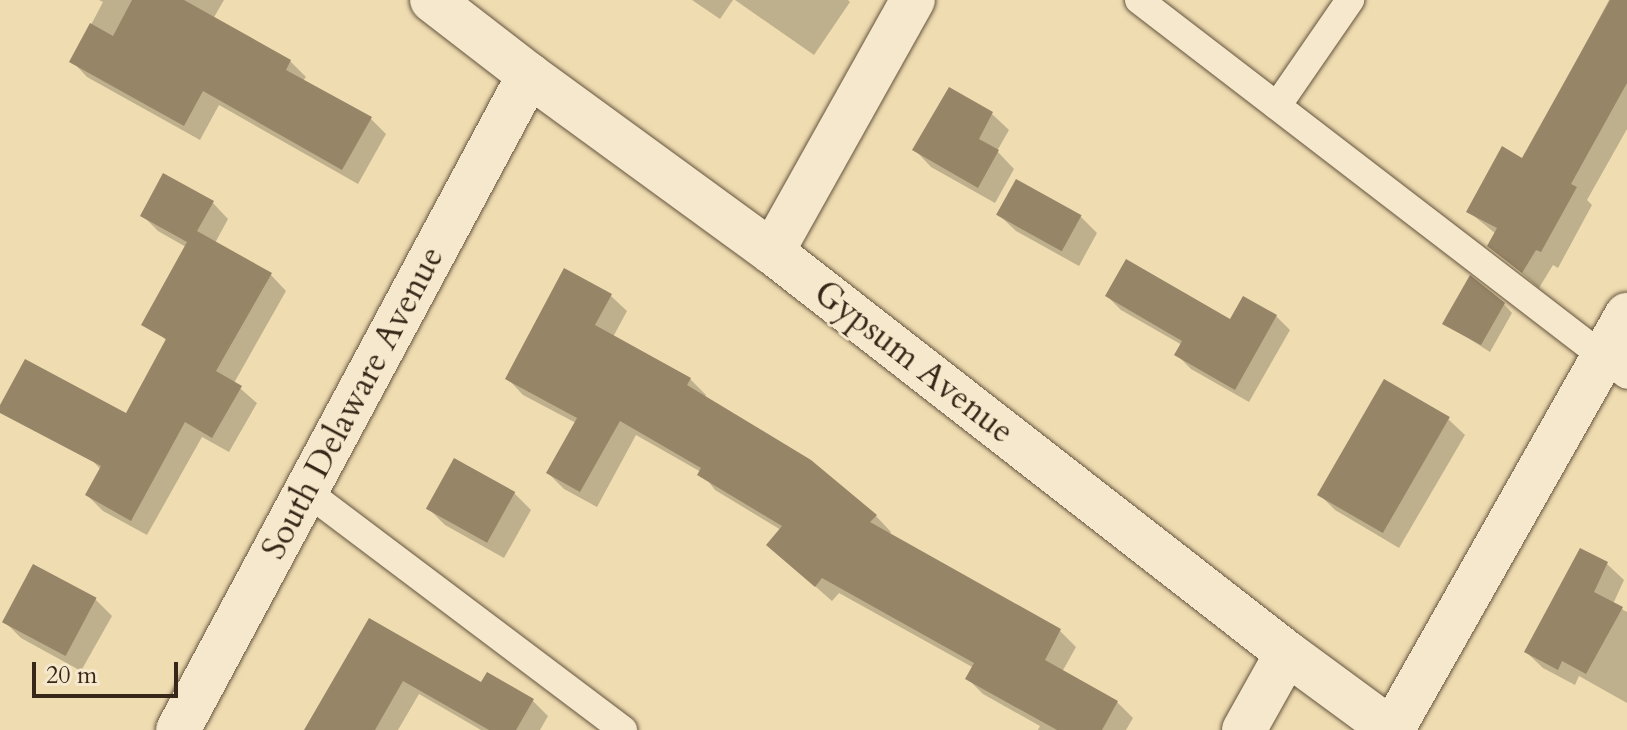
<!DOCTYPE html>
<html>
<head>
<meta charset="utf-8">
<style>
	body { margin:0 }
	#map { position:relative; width:1627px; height:730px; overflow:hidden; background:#efdcb1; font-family:Cardo,serif }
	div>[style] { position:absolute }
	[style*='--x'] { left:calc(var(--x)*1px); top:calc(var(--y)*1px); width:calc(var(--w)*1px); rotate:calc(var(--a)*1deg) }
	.shadow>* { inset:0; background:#0003 }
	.building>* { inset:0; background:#978568; transform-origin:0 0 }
	.roads { filter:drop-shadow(0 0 2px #65543e) drop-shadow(0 0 2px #65543e) }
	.lane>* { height:28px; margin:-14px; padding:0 14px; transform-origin:14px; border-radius:14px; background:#f5e8cc }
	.street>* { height:44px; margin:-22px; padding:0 22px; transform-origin:22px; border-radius:22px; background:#f5e8cc }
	span { translate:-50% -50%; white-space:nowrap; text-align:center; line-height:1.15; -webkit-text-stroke:6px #f5e8cc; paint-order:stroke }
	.street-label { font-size:34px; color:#372718 }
	.scale { position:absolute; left:32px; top:662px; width:146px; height:36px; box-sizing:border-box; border:4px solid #372718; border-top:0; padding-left:10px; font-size:24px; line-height:28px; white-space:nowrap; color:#372718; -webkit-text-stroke:6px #f5e8cc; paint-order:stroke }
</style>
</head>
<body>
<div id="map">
	<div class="shadow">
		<i style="clip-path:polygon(99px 0,224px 0,213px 19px,290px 61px,306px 77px,303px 81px,371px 119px,386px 134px,358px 184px,219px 105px,200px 140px,87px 77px,72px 61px,103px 2px)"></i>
		<i style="clip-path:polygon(692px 0,733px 0,720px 19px)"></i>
		<i style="clip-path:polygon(735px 0,848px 0,850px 2px,814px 55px)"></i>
		<i style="clip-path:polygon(1609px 0,1627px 0,1627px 129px,1587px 200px,1592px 205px,1558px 268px,1553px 265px,1539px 288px,1489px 245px,1496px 234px,1469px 212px,1523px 160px)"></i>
		<i style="clip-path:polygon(949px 90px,992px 114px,1009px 130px,997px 151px,1014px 169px,995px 203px,931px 167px,915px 150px)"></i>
		<i style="clip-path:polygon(213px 203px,228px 219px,215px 243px,271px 275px,286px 291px,234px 383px,257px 403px,229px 452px,202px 437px,147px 535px,103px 511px,87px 495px,101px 470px,92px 460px,126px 415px,167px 341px,160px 334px,186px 247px,158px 231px,142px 215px)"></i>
		<i style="clip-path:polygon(999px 215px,1080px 216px,1097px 233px,1079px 266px,1016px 231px)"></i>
		<i style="clip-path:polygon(611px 296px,627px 311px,613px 337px,690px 379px,706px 395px,704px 398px,876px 516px,891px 532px,889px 535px,1060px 631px,1076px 647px,1062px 672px,1117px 702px,1133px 718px,1126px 730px,1038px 730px,1040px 726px,983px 694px,968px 679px,974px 668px,839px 593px,832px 601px,768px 545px,781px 530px,715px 490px,701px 472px,636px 435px,597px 507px,564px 489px,548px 473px,576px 423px,523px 395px,508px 379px)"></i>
		<i style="clip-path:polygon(1107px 296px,1231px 321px,1276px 316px,1290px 330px,1249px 402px,1191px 369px,1177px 355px,1182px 345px,1121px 310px)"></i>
		<i style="clip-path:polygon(1504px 304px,1512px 313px,1490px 352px,1444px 323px)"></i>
		<i style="clip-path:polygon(1448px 419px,1465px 435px,1399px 548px,1335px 510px,1319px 494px)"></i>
		<i style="clip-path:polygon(514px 493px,531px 510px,504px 558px,445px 525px,428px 508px)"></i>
		<i style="clip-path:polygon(1581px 551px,1607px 564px,1624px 580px,1613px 604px,1627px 612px,1627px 703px,1579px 676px,1575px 685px,1543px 668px,1526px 652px)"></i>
		<i style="clip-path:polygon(95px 599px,112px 616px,81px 671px,21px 638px,4px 621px)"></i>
		<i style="clip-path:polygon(369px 621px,482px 685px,533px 701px,548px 716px,540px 730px,481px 730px,419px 694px,398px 730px,306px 730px)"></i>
	</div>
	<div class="building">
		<i style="clip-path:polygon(132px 0,184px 0,291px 60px,286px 70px,372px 117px,342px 170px,203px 91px,184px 126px,69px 62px,90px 23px,113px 36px)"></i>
		<i style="clip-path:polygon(1610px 0,1627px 0,1627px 83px,1571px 184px,1577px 187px,1541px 252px,1536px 250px,1522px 273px,1487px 246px,1497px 228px,1466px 212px,1502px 146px,1522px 158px)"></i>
		<i style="clip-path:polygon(949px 87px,993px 112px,979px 139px,999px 150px,978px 188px,912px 150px)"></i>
		<i style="clip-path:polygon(163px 173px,214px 201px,197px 231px,272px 273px,216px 371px,242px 386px,212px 438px,185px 422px,131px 521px,85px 495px,101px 466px,0 413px,0 405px,25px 359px,126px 413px,166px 339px,141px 325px,187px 242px,140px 216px)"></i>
		<i style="left:1016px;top:179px;width:75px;height:41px;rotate:29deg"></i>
		<i style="clip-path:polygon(1126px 259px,1230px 319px,1243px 296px,1277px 315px,1235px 390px,1174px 355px,1182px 341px,1105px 296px)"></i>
		<i style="clip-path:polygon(564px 268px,612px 294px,595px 325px,691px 378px,687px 385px,811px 460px,877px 515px,870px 522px,1061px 629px,1045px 660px,1118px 701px,1102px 730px,1057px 730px,965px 679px,974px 663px,822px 578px,815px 587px,766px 545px,782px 526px,697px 475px,701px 468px,620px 421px,580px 492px,546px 473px,577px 418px,505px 379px)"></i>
		<i style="clip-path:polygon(1470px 275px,1505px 303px,1481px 345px,1442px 324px)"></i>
		<i style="left:1384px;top:379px;width:76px;height:134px;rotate:30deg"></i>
		<i style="left:454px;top:458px;width:70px;height:58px;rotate:29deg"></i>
		<i style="clip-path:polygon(1580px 548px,1608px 562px,1594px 592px,1623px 607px,1586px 674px,1562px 661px,1558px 670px,1524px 652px)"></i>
		<i style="left:33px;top:564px;width:72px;height:66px;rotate:28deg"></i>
		<i style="clip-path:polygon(369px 618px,481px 682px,487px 672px,534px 699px,516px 730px,489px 730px,403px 681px,375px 730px,304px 730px)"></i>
	</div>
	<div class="roads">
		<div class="lane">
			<i style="--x:1139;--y:0;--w:615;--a:37.54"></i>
			<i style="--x:1277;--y:106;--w:129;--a:-55.4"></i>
			<i style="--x:306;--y:491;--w:397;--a:37"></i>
		</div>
		<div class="street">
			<i style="--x:432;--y:0;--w:123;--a:37.7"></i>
			<i style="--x:529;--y:75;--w:301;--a:36.1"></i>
			<i style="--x:772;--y:252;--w:653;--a:37.91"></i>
			<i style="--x:1287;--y:653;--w:130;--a:36.3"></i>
			<i style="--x:772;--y:252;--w:289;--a:-60.8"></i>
			<i style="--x:178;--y:730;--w:743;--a:-61.81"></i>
			<i style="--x:1244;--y:730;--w:88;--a:-60.8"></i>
			<i style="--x:1392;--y:730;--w:477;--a:-60.5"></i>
		</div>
	</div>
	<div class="street-label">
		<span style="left:914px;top:362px;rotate:38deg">Gypsum Avenue</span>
		<span style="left:353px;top:403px;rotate:-62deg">South Delaware Avenue</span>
	</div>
	<div class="scale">20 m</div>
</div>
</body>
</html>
